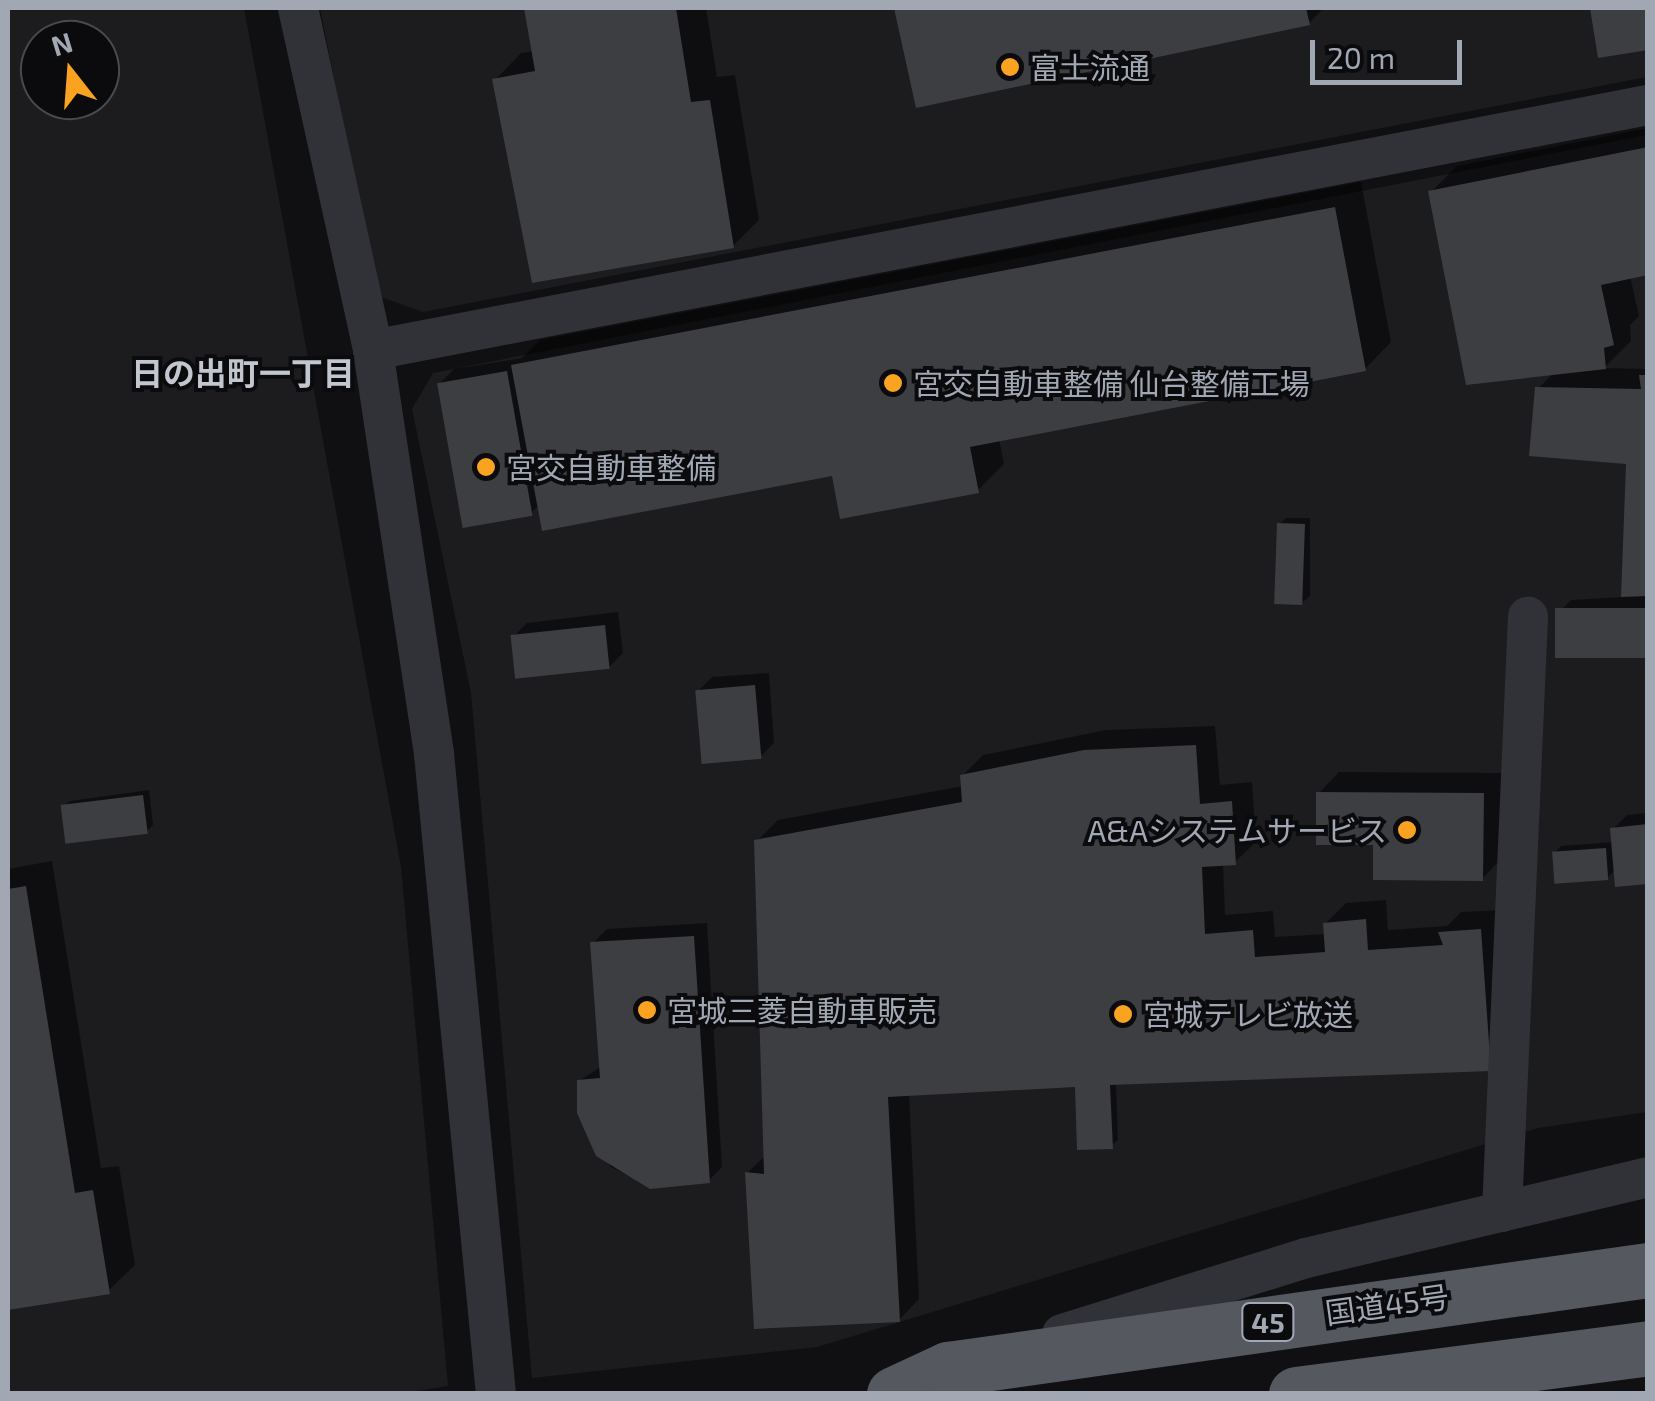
<!DOCTYPE html>
<html>
<head>
<meta charset="utf-8">
<style>
	body { margin:0 }
	#map { position:relative; width:1655px; height:1401px; overflow:hidden; background:#101012; font-family:"Exo 2","Noto Sans JP",sans-serif }
	div>[style] { position:absolute }
	[style*='--x'] { left:calc(var(--x)*1px); top:calc(var(--y)*1px); width:calc(var(--w)*1px); rotate:calc(var(--a)*1deg) }
	.built>* { inset:0; background:#1c1c1f }
	.shadow>* { inset:0; background:#0007 }
	.building>* { inset:0; background:#3c3e42; transform-origin:0 0 }
	.minor>* { height:40px; margin:-20px; padding:0 20px; transform-origin:20px; border-radius:20px; background:#313237 }
	.trunk>* { height:55px; margin:-27.5px; padding:0 27.5px; transform-origin:27.5px; border-radius:27.5px; background:#55585f }
	.dots>* { width:28px; height:28px; translate:-50% -50%; box-sizing:border-box; border:5px solid #0b0b0d; border-radius:50% }
	span { translate:-50% -50%; white-space:nowrap; text-align:center; line-height:1.15; -webkit-text-stroke:8px #0b0b0d; paint-order:stroke }
	.shield-label span { padding:2px 8px; background:#0b0b0d; border:2px solid; border-radius:8px; -webkit-text-stroke-width:0 }
	.shield-label { font-size:28px; color:#a1a8b3; font-weight:700 }
	.poi-label { font-size:30px; color:#a1a8b3 }
	.left { translate:0 -50%; text-align:left }
	.right { translate:-100% -50%; text-align:right }
	.street-label { font-size:30px; color:#a1a8b3 }
	.neighbourhood-label { font-size:32px; color:#c2c6cf; font-weight:700 }
	.frame { position:absolute; inset:0; border:10px solid #a1a8b3; pointer-events:none }
	.north { position:absolute; left:20px; top:20px; width:100px; height:100px; box-sizing:border-box; background:#0b0b0d; border:2px solid #474a4f; border-radius:50%; rotate:343deg; font-size:28px; font-weight:700; line-height:40px; text-align:center; color:#a1a8b3 }
	.north::after { content:''; display:block; margin:auto; width:35px; height:45px; background:#faa320; clip-path:polygon(50% 0,100% 100%,50% 72%,0 100%) }
	.scale { position:absolute; left:1310px; top:40px; width:152px; height:45px; box-sizing:border-box; border:5px solid #a1a8b3; border-top:0; padding-left:12px; font-size:30px; line-height:35px; white-space:nowrap; color:#a1a8b3; -webkit-text-stroke:8px #0b0b0d; paint-order:stroke }
</style>
</head>
<body>
<div id="map">
	<div class="built">
		<i style="clip-path:polygon(evenodd,8px 8px,244px 8px,401px 867px,448px 1386px,397px 1394px,8px 1394px,8px 8px,40px 40px,100px 40px,100px 100px,40px 100px,40px 40px)"></i>
		<i style="clip-path:polygon(320px 8px,1647px 8px,1647px 77px,423px 312px,378px 296px)"></i>
		<i style="clip-path:polygon(1647px 135px,1647px 1112px,1538px 1128px,817px 1347px,532px 1378px,471px 693px,412px 409px,433px 373px)"></i>
	</div>
	<div class="shadow">
		<i style="clip-path:polygon(527px 8px,706px 8px,717px 77px,735px 75px,759px 220px,733px 246px,495px 80px,521px 53px,534px 51px)"></i>
		<i style="clip-path:polygon(897px 8px,1324px 8px,1309px 23px,918px 105px)"></i>
		<i style="clip-path:polygon(1648px 128px,1648px 272px,1630px 276px,1639px 316px,1630px 325px,1631px 341px,1604px 368px,1648px 369px,1648px 656px,1557px 614px,1571px 600px,1623px 597px,1628px 461px,1538px 389px,1553px 373px,1431px 192px,1457px 166px)"></i>
		<i style="clip-path:polygon(1361px 182px,1391px 342px,1365px 369px,999px 439px,1004px 464px,978px 490px,834px 473px,540px 504px,531px 513px,440px 383px,454px 369px,522px 358px,540px 340px)"></i>
		<i style="clip-path:polygon(1286px 518px,1310px 518px,1310px 596px,1303px 602px,1279px 524px)"></i>
		<i style="clip-path:polygon(618px 612px,623px 653px,609px 667px,513px 637px,527px 623px)"></i>
		<i style="clip-path:polygon(769px 673px,774px 743px,760px 757px,698px 691px,712px 677px)"></i>
		<i style="clip-path:polygon(1215px 726px,1220px 785px,1252px 782px,1256px 842px,1235px 862px,1223px 863px,1225px 915px,1273px 911px,1275px 937px,1326px 934px,1325px 924px,1346px 903px,1386px 900px,1388px 930px,1447px 926px,1461px 912px,1501px 910px,1511px 1048px,1116px 1084px,1118px 1140px,1111px 1146px,1077px 1086px,909px 1093px,919px 1299px,899px 1320px,747px 1173px,766px 1155px,757px 841px,778px 820px,963px 786px,962px 776px,983px 755px,1106px 730px)"></i>
		<i style="clip-path:polygon(1339px 772px,1503px 773px,1502px 858px,1482px 879px,1375px 843px,1319px 793px)"></i>
		<i style="clip-path:polygon(149px 790px,153px 825px,147px 831px,63px 807px,70px 801px)"></i>
		<i style="clip-path:polygon(1648px 813px,1648px 881px,1616px 869px,1607px 878px,1554px 853px,1561px 846px,1614px 842px,1613px 829px,1627px 815px)"></i>
		<i style="clip-path:polygon(52px 861px,101px 1168px,119px 1166px,135px 1265px,108px 1291px,8px 1308px,8px 869px)"></i>
		<i style="clip-path:polygon(707px 923px,722px 1167px,708px 1181px,651px 1186px,611px 1167px,589px 1140px,579px 1081px,602px 1066px,593px 943px,607px 929px)"></i>
	</div>
	<div class="building">
		<i style="clip-path:polygon(524px 8px,676px 8px,691px 102px,710px 100px,734px 248px,532px 283px,492px 79px,535px 71px)"></i>
		<i style="clip-path:polygon(894px 8px,1306px 8px,1310px 25px,916px 108px)"></i>
		<i style="clip-path:polygon(1590px 8px,1648px 8px,1648px 50px,1598px 58px)"></i>
		<i style="clip-path:polygon(1648px 147px,1648px 275px,1601px 285px,1614px 345px,1604px 348px,1606px 369px,1466px 385px,1428px 191px)"></i>
		<i style="clip-path:polygon(1335px 207px,1366px 371px,970px 447px,979px 493px,840px 519px,832px 476px,542px 531px,511px 365px)"></i>
		<i style="left:507px;top:371px;width:147px;height:71px;rotate:80deg"></i>
		<i style="clip-path:polygon(1639px 375px,1648px 375px,1648px 596px,1621px 597px,1626px 464px,1529px 456px,1535px 387px,1641px 389px)"></i>
		<i style="left:1277px;top:523px;width:28px;height:81px;rotate:2deg"></i>
		<i style="left:1648px;top:608px;width:50px;height:93px;rotate:90deg"></i>
		<i style="left:605px;top:625px;width:44px;height:95px;rotate:84deg"></i>
		<i style="left:755px;top:685px;width:74px;height:60px;rotate:85deg"></i>
		<i style="clip-path:polygon(1196px 745px,1200px 804px,1232px 801px,1236px 865px,1202px 867px,1205px 934px,1253px 930px,1255px 957px,1325px 952px,1323px 923px,1366px 919px,1368px 950px,1443px 945px,1438px 932px,1481px 929px,1491px 1071px,1110px 1085px,1113px 1149px,1077px 1150px,1075px 1087px,888px 1097px,900px 1322px,754px 1329px,745px 1172px,764px 1174px,754px 840px,962px 802px,960px 775px,1084px 750px)"></i>
		<i style="clip-path:polygon(1316px 792px,1484px 793px,1483px 881px,1373px 880px,1373px 845px,1316px 845px)"></i>
		<i style="left:143px;top:795px;width:39px;height:83px;rotate:83deg"></i>
		<i style="clip-path:polygon(1648px 824px,1648px 884px,1615px 887px,1610px 828px)"></i>
		<i style="left:1606px;top:848px;width:32px;height:54px;rotate:86deg"></i>
		<i style="clip-path:polygon(26px 886px,75px 1193px,93px 1190px,110px 1294px,8px 1310px,8px 889px)"></i>
		<i style="clip-path:polygon(694px 936px,710px 1183px,650px 1189px,596px 1156px,577px 1113px,577px 1080px,600px 1078px,590px 942px)"></i>
	</div>
	<div class="minor">
		<i style="--x:298;--y:8;--w:350;--a:77.6"></i>
		<i style="--x:373;--y:350;--w:409;--a:81.4"></i>
		<i style="--x:434;--y:754;--w:643;--a:84.47"></i>
		<i style="--x:373;--y:350;--w:1298;--a:-10.88"></i>
		<i style="--x:1502;--y:1212;--w:596;--a:-87.5"></i>
		<i style="--x:1062;--y:1334;--w:256;--a:-17.3"></i>
		<i style="--x:1306;--y:1258;--w:351;--a:-13.3"></i>
	</div>
	<div class="trunk">
		<i style="--x:894;--y:1394;--w:60;--a:-24.8"></i>
		<i style="--x:948;--y:1369;--w:707;--a:-8.05"></i>
		<i style="--x:1296;--y:1394;--w:355;--a:-7.4"></i>
	</div>
	<div class="dots">
		<i style="left:1010px;top:67px;background:#faa320"></i>
		<i style="left:893px;top:383px;background:#faa320"></i>
		<i style="left:486px;top:467px;background:#faa320"></i>
		<i style="left:1407px;top:830px;background:#faa320"></i>
		<i style="left:647px;top:1010px;background:#faa320"></i>
		<i style="left:1123px;top:1014px;background:#faa320"></i>
	</div>
	<div class="shield-label">
		<span style="left:1268px;top:1322px">45</span>
	</div>
	<div class="poi-label">
		<span class="left" style="left:1030px;top:67px">富士流通</span>
		<span class="left" style="left:913px;top:383px">宮交自動車整備 仙台整備工場</span>
		<span class="left" style="left:506px;top:467px">宮交自動車整備</span>
		<span class="right" style="left:1387px;top:830px">A&amp;Aシステムサービス</span>
		<span class="left" style="left:667px;top:1010px">宮城三菱自動車販売</span>
		<span class="left" style="left:1143px;top:1014px">宮城テレビ放送</span>
	</div>
	<div class="street-label">
		<span style="left:1387px;top:1304px;rotate:-8deg">国道45号</span>
	</div>
	<div class="neighbourhood-label">
		<span style="left:243px;top:372px">日の出町一丁目</span>
	</div>
	<div class="frame"></div>
	<div class="north">N</div>
	<div class="scale">20 m</div>
</div>
</body>
</html>
